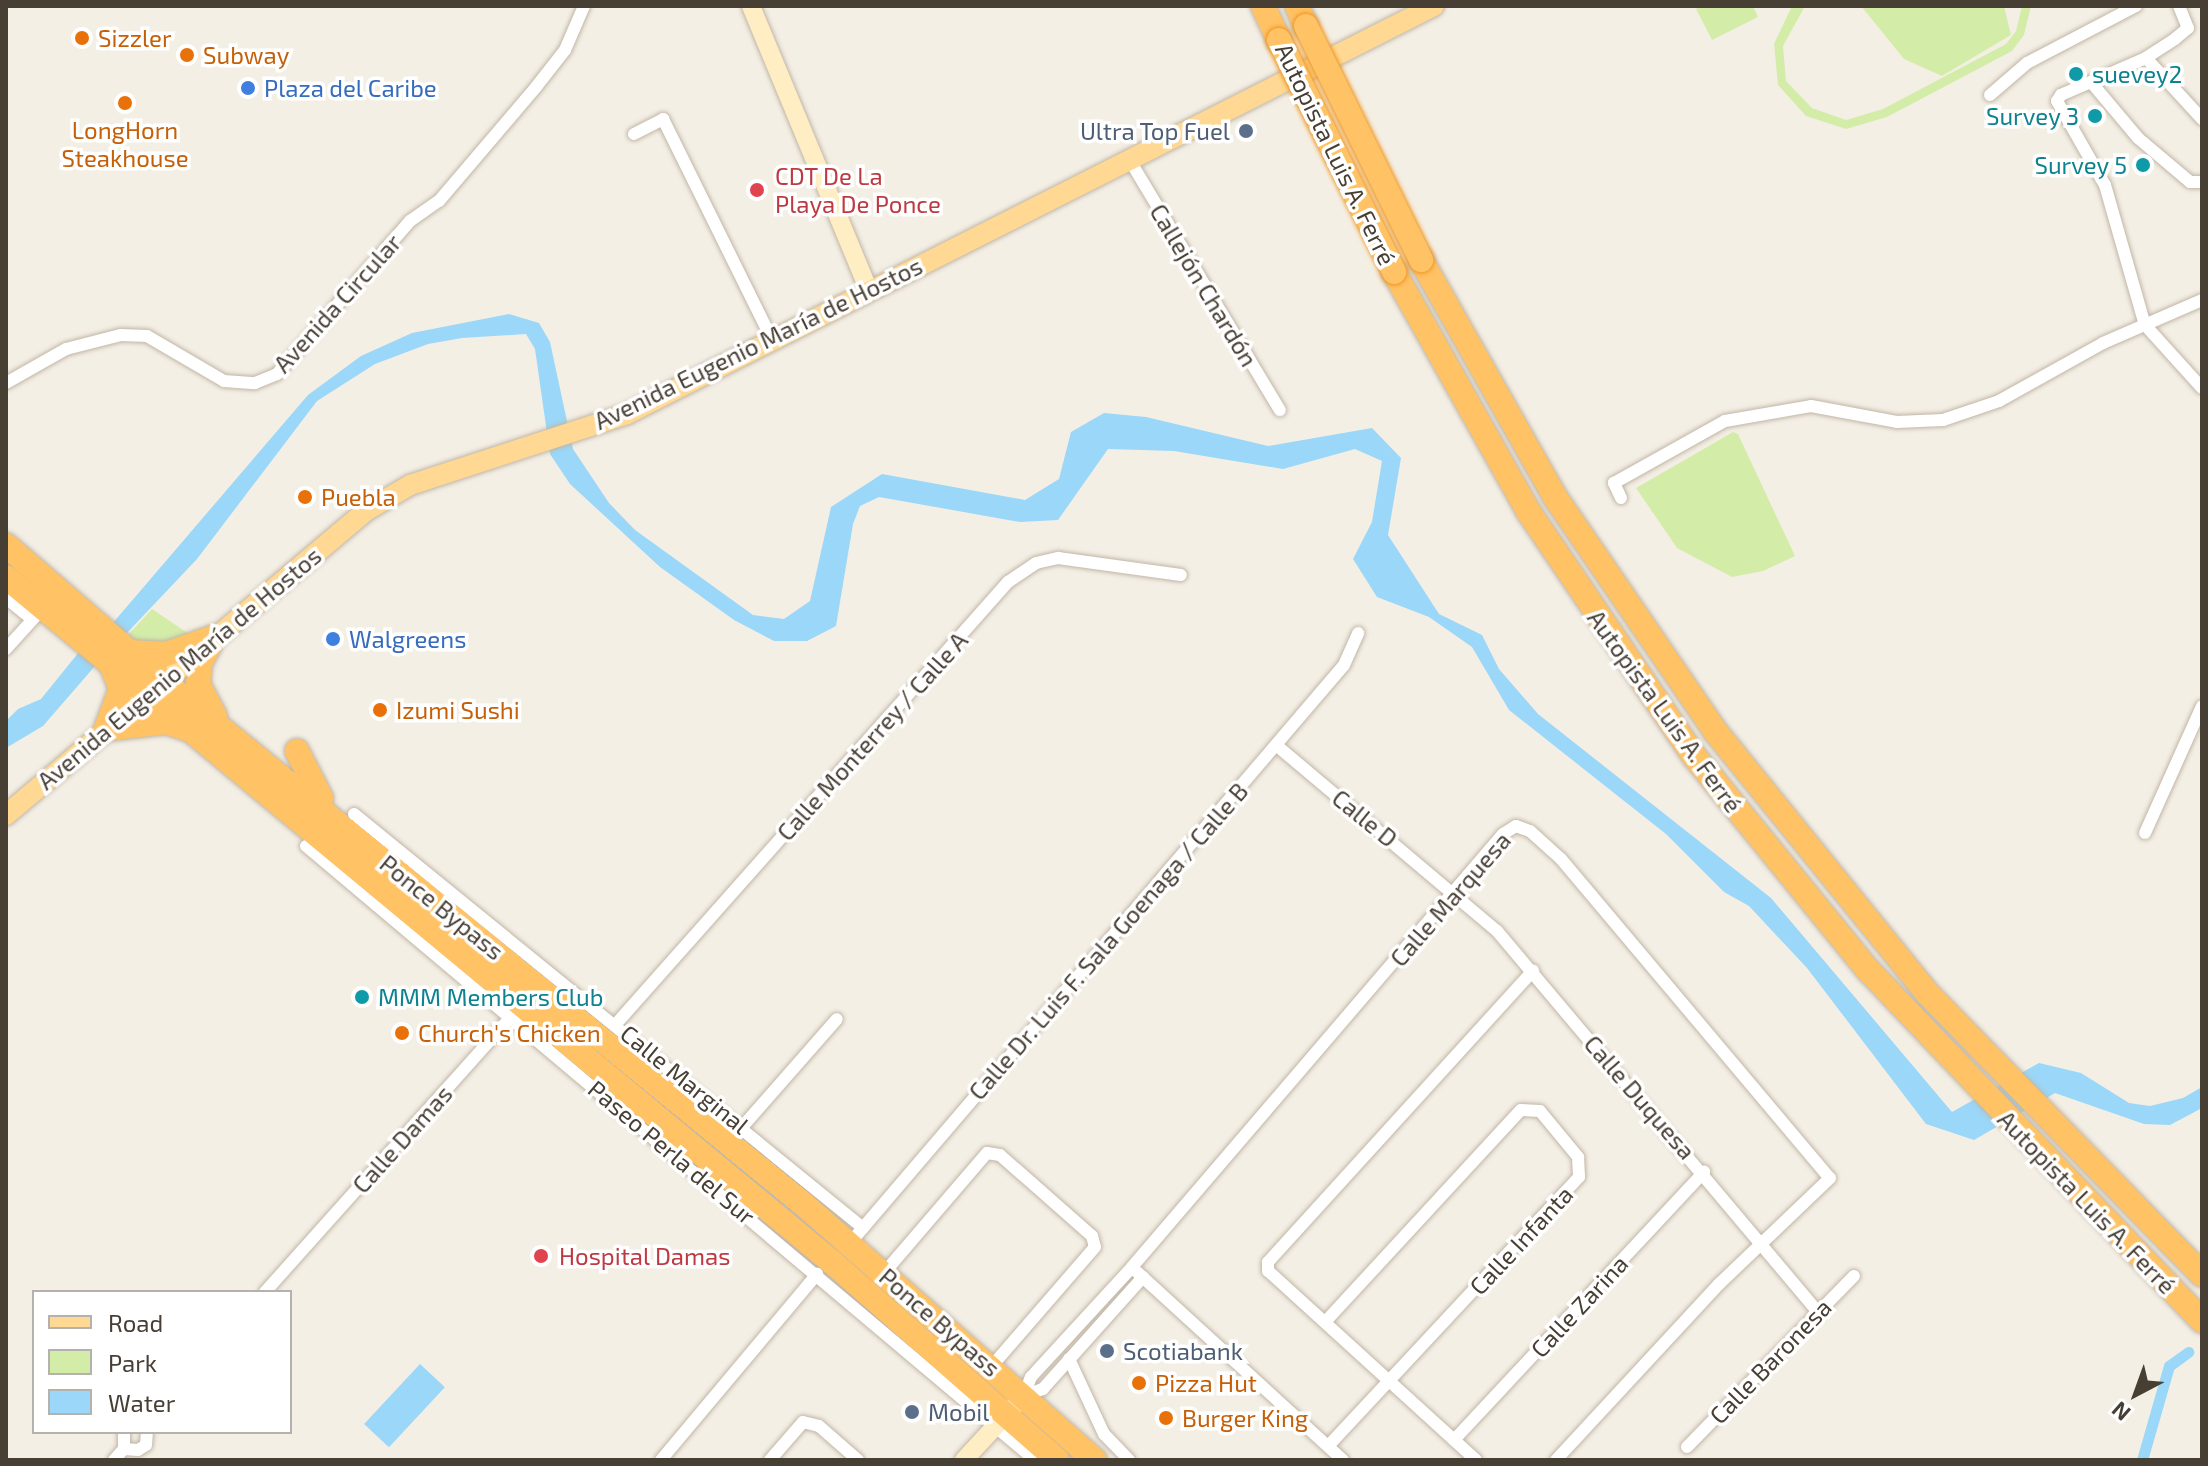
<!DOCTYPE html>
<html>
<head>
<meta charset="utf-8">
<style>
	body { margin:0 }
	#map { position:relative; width:2208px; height:1466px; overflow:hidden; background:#f4efe5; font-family:"Exo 2",sans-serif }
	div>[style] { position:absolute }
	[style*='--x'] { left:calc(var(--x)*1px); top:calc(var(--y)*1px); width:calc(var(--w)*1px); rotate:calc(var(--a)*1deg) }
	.green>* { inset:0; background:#d3eda9 }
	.water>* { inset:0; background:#9ad7f8; transform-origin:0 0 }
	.canal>* { height:11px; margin:-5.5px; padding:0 5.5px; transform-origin:5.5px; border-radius:5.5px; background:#9ad7f8 }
	.roads { filter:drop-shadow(0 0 2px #c1b6a6) drop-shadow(0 0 2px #c1b6a6) }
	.street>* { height:12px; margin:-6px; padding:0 6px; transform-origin:6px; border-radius:6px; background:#fff }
	.secondary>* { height:18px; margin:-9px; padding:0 9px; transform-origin:9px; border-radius:9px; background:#ffedc4 }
	.primary>* { height:20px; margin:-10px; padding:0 10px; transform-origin:10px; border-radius:10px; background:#ffd993 }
	.highway>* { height:24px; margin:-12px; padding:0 12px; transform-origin:12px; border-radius:12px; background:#ffc265 }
	.bridges { filter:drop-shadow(0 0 2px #ee9725) drop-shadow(0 0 2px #ee9725) }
	.highway-bridge>* { height:24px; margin:-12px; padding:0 12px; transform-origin:12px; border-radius:12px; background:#ffc265 }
	.dots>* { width:22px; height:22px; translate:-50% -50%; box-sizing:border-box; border:4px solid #fff; border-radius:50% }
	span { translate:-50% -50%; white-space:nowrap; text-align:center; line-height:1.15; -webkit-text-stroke:7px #fff; paint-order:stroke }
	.food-label { font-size:24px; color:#c56008 }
	.left { translate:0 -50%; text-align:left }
	.culture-label { font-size:24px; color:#0d838f }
	.right { translate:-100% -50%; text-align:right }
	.shop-label { font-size:24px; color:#366cbe }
	.service-label { font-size:24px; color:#4e5e75 }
	.street-label { font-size:24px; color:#473e34 }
	.health-label { font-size:24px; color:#be3a42 }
	.frame { position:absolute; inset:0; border:8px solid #473e34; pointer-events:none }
	.legend { position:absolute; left:32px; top:1290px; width:260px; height:144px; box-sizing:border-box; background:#fff; border:2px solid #b5b2ae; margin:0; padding:10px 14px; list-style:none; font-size:24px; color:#473e34 }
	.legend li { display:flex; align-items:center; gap:16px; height:40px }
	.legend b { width:40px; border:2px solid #b5b2ae }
	.north { position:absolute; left:2096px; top:1354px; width:80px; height:80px; -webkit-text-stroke:6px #fff; paint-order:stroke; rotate:221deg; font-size:22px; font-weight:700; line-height:32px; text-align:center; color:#473e34 }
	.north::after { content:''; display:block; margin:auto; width:28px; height:36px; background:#473e34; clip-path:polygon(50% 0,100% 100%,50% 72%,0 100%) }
</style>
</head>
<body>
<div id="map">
	<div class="green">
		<i style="clip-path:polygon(1702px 6px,1753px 6px,1758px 17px,1712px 40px,1696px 9px)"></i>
		<i style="clip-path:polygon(1792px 6px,1805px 6px,1783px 46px,1786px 81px,1812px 108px,1846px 120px,1883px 109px,2006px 44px,2016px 31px,2022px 6px,2031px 6px,2024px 35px,2012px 51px,1887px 117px,1846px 129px,1806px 116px,1778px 85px,1774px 44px)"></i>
		<i style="clip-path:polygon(1861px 6px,2004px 6px,2011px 35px,1942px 76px,1904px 59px)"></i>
		<i style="clip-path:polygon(1733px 432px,1738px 434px,1795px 556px,1763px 571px,1732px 577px,1677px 548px,1636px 488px)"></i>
		<i style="clip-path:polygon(152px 609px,195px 638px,139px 645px,127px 636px)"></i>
	</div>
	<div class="water">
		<i style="clip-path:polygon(509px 314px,539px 323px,550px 342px,573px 449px,609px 503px,635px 530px,753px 615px,784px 619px,810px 601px,831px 507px,882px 474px,1025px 500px,1059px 479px,1071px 432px,1104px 413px,1146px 417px,1268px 446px,1372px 428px,1401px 458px,1388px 535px,1439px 614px,1482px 635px,1499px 669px,1538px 714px,1771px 898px,1952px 1112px,2039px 1063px,2081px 1073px,2129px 1103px,2150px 1106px,2183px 1098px,2202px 1087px,2202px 1108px,2170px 1125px,2144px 1124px,2055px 1093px,1974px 1140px,1926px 1124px,1807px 968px,1749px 906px,1724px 892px,1666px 834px,1509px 710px,1472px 647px,1429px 617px,1377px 597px,1353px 559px,1372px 522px,1382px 461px,1355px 449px,1283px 469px,1174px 451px,1108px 449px,1058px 520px,1020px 522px,879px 497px,860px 506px,853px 524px,836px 626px,807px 641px,774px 641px,734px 620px,660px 567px,570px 484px,550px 454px,535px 349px,526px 334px,462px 338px,428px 344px,375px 364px,317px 401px,197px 559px,125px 635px,112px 624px,308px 395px,361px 356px,412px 333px)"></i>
		<i style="clip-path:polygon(79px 652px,95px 666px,43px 726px,6px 748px,6px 721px,18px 709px,41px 699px)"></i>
		<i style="left:420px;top:1364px;width:34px;height:82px;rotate:43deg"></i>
	</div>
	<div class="canal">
		<i style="--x:2142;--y:1460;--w:98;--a:-74"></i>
		<i style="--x:2169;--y:1366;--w:24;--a:-36"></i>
	</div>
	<div class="roads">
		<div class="street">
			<i style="--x:2179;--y:6;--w:24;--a:68"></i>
			<i style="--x:2188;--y:28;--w:17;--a:140"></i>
			<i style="--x:2175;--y:39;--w:35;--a:147"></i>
			<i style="--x:2146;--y:58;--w:93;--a:156.5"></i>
			<i style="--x:2061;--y:95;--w:7;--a:124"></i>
			<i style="--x:2057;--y:101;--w:97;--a:60.3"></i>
			<i style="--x:2105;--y:185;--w:146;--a:74.1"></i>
			<i style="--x:2145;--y:325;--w:85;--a:47.9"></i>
			<i style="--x:2146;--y:58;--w:83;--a:47.4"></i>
			<i style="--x:2091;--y:82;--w:73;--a:50"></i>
			<i style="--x:2138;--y:138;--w:68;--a:40.2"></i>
			<i style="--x:2190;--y:182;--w:12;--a:0"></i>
			<i style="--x:1990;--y:95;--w:49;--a:-40.9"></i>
			<i style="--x:2027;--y:63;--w:123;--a:-27.6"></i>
			<i style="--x:634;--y:134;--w:33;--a:-27"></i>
			<i style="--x:663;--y:119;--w:249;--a:63.7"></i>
			<i style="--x:1129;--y:159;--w:293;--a:59"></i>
			<i style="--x:6;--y:383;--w:69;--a:-29.5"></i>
			<i style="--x:66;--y:349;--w:57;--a:-14.3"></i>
			<i style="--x:121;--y:335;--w:26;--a:2"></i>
			<i style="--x:147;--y:336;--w:89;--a:30.3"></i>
			<i style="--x:224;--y:381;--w:31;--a:4"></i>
			<i style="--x:255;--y:383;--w:24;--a:-22"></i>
			<i style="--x:277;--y:374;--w:203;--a:-49"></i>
			<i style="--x:410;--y:221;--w:35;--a:-35"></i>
			<i style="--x:439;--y:201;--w:150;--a:-49.6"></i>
			<i style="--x:536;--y:87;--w:47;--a:-51.9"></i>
			<i style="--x:565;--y:50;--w:48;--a:-66.6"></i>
			<i style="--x:1621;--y:498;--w:17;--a:-115"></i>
			<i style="--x:1614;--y:483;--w:127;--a:-29.2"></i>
			<i style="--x:1725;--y:421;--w:87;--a:-9.9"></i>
			<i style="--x:1811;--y:406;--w:87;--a:10.5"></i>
			<i style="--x:1897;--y:422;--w:46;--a:-2.5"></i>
			<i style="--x:1943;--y:420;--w:59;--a:-18.7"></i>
			<i style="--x:1999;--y:401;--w:119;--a:-29.1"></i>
			<i style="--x:2103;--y:343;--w:108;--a:-23.5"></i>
			<i style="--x:6;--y:598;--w:33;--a:39"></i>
			<i style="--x:6;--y:649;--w:57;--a:-47.9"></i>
			<i style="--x:1276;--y:745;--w:289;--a:40.1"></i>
			<i style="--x:1497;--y:931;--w:495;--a:49.9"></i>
			<i style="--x:354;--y:814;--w:656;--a:39.12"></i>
			<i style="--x:2145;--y:833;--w:139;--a:-65.8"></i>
			<i style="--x:306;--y:846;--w:953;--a:40.11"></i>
			<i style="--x:616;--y:1024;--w:591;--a:-48.43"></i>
			<i style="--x:1008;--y:582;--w:34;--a:-34"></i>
			<i style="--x:1036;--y:563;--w:23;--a:-13"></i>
			<i style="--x:1058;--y:558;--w:124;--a:7.9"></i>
			<i style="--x:743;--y:1126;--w:142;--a:-48.7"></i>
			<i style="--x:850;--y:1243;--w:760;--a:-49.48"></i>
			<i style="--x:1344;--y:665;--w:35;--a:-66"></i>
			<i style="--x:1137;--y:1272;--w:279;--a:42.4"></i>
			<i style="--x:884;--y:1273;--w:158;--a:-49.4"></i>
			<i style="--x:987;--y:1153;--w:13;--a:9"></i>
			<i style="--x:1000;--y:1155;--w:123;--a:41.4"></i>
			<i style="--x:1092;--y:1236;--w:11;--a:75"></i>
			<i style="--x:1095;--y:1247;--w:159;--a:130.9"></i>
			<i style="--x:1143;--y:1277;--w:150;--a:131.8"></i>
			<i style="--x:1043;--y:1389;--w:20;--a:162"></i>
			<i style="--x:1024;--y:1395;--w:19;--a:-69"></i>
			<i style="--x:1031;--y:1377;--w:149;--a:-47.4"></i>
			<i style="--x:1132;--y:1267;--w:570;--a:-49.41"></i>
			<i style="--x:1503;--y:834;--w:15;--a:-32"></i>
			<i style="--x:1516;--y:826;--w:15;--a:20"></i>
			<i style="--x:1530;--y:831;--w:42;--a:42.1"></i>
			<i style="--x:1561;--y:859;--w:417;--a:49.9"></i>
			<i style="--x:1830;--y:1178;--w:153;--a:136.3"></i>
			<i style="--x:1719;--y:1284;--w:240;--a:132.8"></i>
			<i style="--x:265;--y:1292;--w:375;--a:-48.2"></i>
			<i style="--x:1326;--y:1321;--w:287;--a:-47.3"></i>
			<i style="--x:1521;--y:1110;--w:19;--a:3"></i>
			<i style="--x:1540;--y:1111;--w:60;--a:50.4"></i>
			<i style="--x:1578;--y:1157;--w:20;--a:87"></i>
			<i style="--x:1579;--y:1177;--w:368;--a:133"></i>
			<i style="--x:1069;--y:1359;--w:83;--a:65"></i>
			<i style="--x:1104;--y:1434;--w:36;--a:46"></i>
			<i style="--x:1454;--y:1440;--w:367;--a:-47"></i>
			<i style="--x:1687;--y:1447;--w:239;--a:-45.7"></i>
			<i style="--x:124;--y:1449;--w:14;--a:4"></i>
			<i style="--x:138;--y:1450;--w:9;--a:-32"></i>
			<i style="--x:146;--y:1445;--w:13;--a:-86"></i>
			<i style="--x:114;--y:1460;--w:15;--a:-48"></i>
			<i style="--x:124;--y:1449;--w:17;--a:-90"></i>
			<i style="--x:661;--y:1460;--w:243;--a:-50"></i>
			<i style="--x:770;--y:1460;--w:50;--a:-49"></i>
			<i style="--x:803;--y:1422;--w:16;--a:14"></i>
			<i style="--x:819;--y:1426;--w:52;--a:41.1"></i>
			<i style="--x:1476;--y:1460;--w:281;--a:-137.7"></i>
			<i style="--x:1268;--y:1271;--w:9;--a:-90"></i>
			<i style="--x:1268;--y:1262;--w:394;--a:-47.7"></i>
		</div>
		<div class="secondary">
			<i style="--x:751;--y:6;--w:306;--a:67.5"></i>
			<i style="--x:964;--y:1460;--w:74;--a:-47.2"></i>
		</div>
		<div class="primary">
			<i style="--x:6;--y:815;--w:471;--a:-40.2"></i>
			<i style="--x:366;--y:511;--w:51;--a:-30.6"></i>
			<i style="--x:410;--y:485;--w:228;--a:-18.1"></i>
			<i style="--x:627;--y:414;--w:904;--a:-26.82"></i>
		</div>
		<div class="highway">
			<i style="--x:1263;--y:6;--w:38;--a:65"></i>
			<i style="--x:1297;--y:6;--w:22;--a:66"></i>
			<i style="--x:1421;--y:260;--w:272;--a:60.5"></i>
			<i style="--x:1555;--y:497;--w:283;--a:55.6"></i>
			<i style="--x:1715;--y:731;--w:338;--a:51"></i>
			<i style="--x:1928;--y:994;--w:392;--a:45.7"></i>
			<i style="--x:1394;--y:272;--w:274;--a:60.7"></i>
			<i style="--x:1528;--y:511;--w:296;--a:55.9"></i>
			<i style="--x:1694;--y:756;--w:277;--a:50.9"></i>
			<i style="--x:1869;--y:971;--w:483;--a:46.4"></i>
			<i style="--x:6;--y:545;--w:208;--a:40.9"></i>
			<i style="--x:163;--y:681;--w:825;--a:39.25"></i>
			<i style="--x:802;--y:1203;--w:390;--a:41.3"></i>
			<i style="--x:6;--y:577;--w:1073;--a:39.67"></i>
			<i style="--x:832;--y:1262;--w:300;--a:41.3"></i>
			<i style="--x:214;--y:637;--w:30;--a:118"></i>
			<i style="--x:200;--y:663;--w:21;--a:95"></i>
			<i style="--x:198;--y:684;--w:36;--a:62"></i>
			<i style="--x:129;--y:652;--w:37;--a:3"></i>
			<i style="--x:166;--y:654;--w:51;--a:-19.5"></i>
			<i style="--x:111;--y:664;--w:27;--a:68"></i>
			<i style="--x:121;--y:689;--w:43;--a:110.6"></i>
			<i style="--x:106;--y:729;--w:60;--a:-6.7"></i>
			<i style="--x:166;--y:722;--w:22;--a:18"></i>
			<i style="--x:297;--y:751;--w:53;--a:62.9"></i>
		</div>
	</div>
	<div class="bridges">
		<div class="highway-bridge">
			<i style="--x:1306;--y:26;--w:261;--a:63.8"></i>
			<i style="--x:1279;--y:40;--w:259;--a:63.6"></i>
		</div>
	</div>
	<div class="dots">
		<i style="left:82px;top:38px;background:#e8710a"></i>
		<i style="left:187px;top:55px;background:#e8710a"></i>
		<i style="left:2076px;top:74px;background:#0f9aa8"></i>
		<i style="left:248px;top:88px;background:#3f7fe0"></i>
		<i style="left:125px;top:103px;background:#e8710a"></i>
		<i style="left:2095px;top:116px;background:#0f9aa8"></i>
		<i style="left:1246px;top:131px;background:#5c6f8a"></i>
		<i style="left:2143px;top:165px;background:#0f9aa8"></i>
		<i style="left:757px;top:190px;background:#e0444e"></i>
		<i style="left:305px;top:497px;background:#e8710a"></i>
		<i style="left:333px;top:639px;background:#3f7fe0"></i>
		<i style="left:380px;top:710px;background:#e8710a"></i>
		<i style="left:362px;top:997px;background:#0f9aa8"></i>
		<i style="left:402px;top:1033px;background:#e8710a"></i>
		<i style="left:541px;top:1256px;background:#e0444e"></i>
		<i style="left:1107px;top:1351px;background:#5c6f8a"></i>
		<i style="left:1139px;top:1383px;background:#e8710a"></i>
		<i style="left:912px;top:1412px;background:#5c6f8a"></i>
		<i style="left:1166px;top:1418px;background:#e8710a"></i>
	</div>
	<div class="food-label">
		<span class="left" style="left:98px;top:38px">Sizzler</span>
		<span class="left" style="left:203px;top:55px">Subway</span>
		<span style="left:125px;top:144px">LongHorn<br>Steakhouse</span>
		<span class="left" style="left:321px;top:497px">Puebla</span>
		<span class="left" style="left:396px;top:710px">Izumi Sushi</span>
		<span class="left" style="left:418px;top:1033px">Church's Chicken</span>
		<span class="left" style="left:1155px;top:1383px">Pizza Hut</span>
		<span class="left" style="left:1182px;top:1418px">Burger King</span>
	</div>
	<div class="culture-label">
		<span class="left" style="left:2092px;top:74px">suevey2</span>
		<span class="right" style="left:2079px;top:116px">Survey 3</span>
		<span class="right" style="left:2127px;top:165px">Survey 5</span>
		<span class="left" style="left:378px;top:997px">MMM Members Club</span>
	</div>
	<div class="shop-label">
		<span class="left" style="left:264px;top:88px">Plaza del Caribe</span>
		<span class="left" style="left:349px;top:639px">Walgreens</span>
	</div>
	<div class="service-label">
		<span class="right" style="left:1230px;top:131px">Ultra Top Fuel</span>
		<span class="left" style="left:1123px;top:1351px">Scotiabank</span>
		<span class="left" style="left:928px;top:1412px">Mobil</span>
	</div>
	<div class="street-label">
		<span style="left:1336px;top:154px;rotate:64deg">Autopista Luis A. Ferré</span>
		<span style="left:1204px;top:285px;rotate:59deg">Callejón Chardón</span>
		<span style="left:337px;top:303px;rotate:-48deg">Avenida Circular</span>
		<span style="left:758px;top:343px;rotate:-26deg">Avenida Eugenio María de Hostos</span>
		<span style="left:179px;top:668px;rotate:-40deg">Avenida Eugenio María de Hostos</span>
		<span style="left:1665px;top:711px;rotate:54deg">Autopista Luis A. Ferré</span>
		<span style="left:872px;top:736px;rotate:-48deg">Calle Monterrey / Calle A</span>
		<span style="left:1365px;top:818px;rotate:39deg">Calle D</span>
		<span style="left:1450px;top:899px;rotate:-49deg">Calle Marquesa</span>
		<span style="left:442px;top:907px;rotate:39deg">Ponce Bypass</span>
		<span style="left:1108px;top:941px;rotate:-49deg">Calle Dr. Luis F. Sala Goenaga / Calle B</span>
		<span style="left:685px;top:1079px;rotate:39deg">Calle Marginal</span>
		<span style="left:1640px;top:1097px;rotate:49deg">Calle Duquesa</span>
		<span style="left:402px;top:1139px;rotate:-48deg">Calle Damas</span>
		<span style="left:672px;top:1152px;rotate:40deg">Paseo Perla del Sur</span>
		<span style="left:2087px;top:1202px;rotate:46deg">Autopista Luis A. Ferré</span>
		<span style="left:1521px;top:1240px;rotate:-47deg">Calle Infanta</span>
		<span style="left:1579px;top:1306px;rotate:-47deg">Calle Zarina</span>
		<span style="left:940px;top:1322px;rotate:41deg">Ponce Bypass</span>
		<span style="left:1770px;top:1361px;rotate:-46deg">Calle Baronesa</span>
	</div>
	<div class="health-label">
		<span class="left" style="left:775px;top:190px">CDT De La<br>Playa De Ponce</span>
		<span class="left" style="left:559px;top:1256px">Hospital Damas</span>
	</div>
	<div class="frame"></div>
	<ul class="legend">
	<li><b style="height:10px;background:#ffd993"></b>Road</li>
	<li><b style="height:22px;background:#d3eda9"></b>Park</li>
	<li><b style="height:22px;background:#9ad7f8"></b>Water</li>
	</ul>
	<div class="north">N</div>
</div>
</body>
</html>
